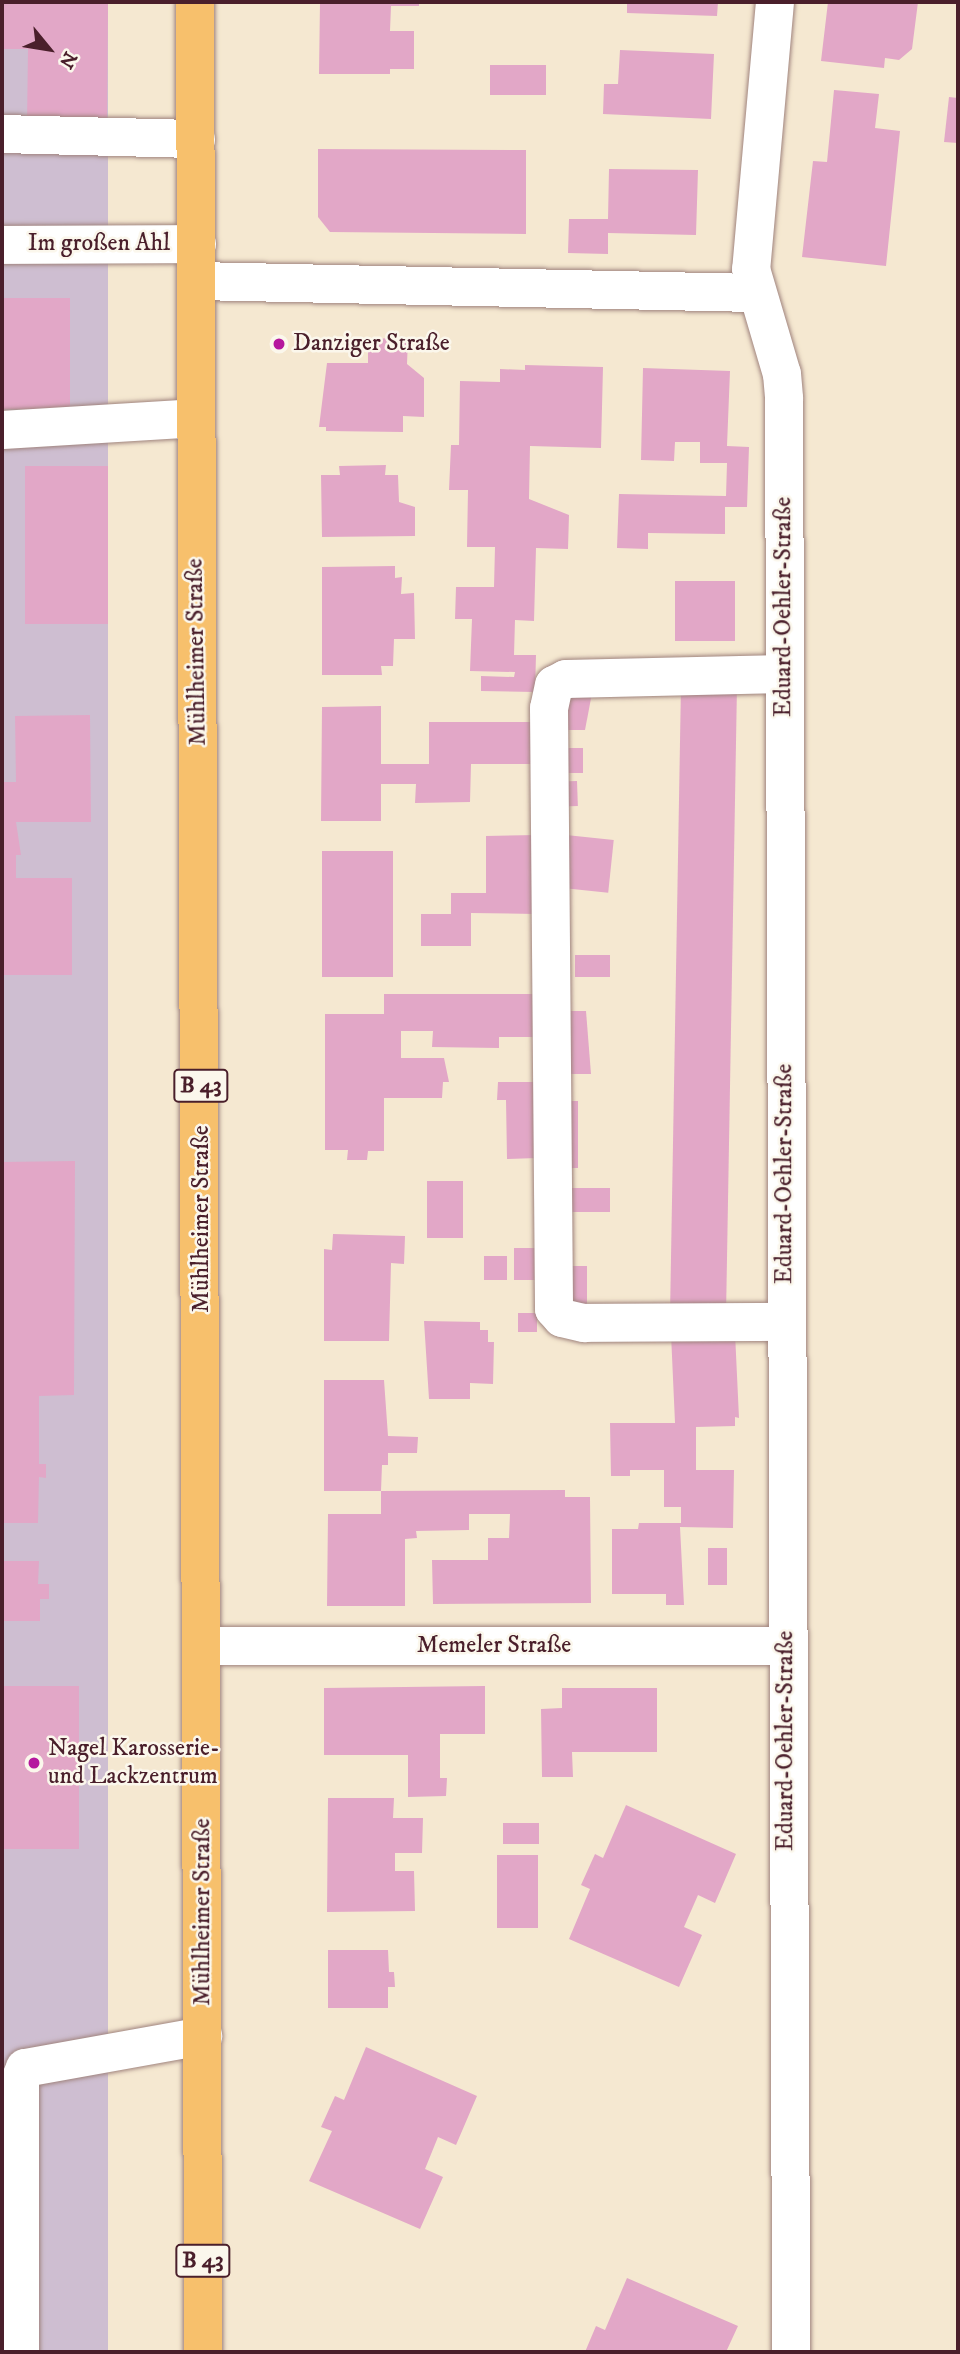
<!DOCTYPE html>
<html>
<head>
<meta charset="utf-8">
<style>
	body { margin:0 }
	#map { position:relative; width:960px; height:2354px; overflow:hidden; background:#f5e8d1; font-family:"IM FELL DW Pica",serif }
	div>[style] { position:absolute }
	[style*='--x'] { left:calc(var(--x)*1px); top:calc(var(--y)*1px); width:calc(var(--w)*1px); rotate:calc(var(--a)*1deg) }
	.industrial>* { inset:0; background:#cebed1; transform-origin:0 0 }
	.building>* { inset:0; background:#e2a7c7; transform-origin:0 0 }
	.roads { filter:drop-shadow(0 0 2px #a0847e) drop-shadow(0 0 2px #a0847e) }
	.minor>* { height:38px; margin:-19px; padding:0 19px; transform-origin:19px; border-radius:19px; background:#fff }
	.major>* { height:38px; margin:-19px; padding:0 19px; transform-origin:19px; border-radius:19px; background:#f7c06c }
	.dots>* { width:19px; height:19px; translate:-50% -50%; box-sizing:border-box; border:4px solid #fbf7ec; border-radius:50% }
	span { translate:-50% -50%; white-space:nowrap; text-align:center; line-height:1.15; -webkit-text-stroke:5px #fbf7ec; paint-order:stroke }
	.shield-label span { padding:2px 5px; background:#fbf7ec; border:2px solid; border-radius:5px; -webkit-text-stroke-width:0 }
	.shield-label { font-size:23px; color:#4a1f2b; font-weight:700 }
	.street-label { font-size:24px; color:#4a1f2b }
	.poi-label { font-size:24px; color:#4a1f2b }
	.left { translate:0 -50%; text-align:left }
	.frame { position:absolute; inset:0; border:4px solid #4a1f2b; pointer-events:none }
	.north { position:absolute; left:14px; top:14px; width:70px; height:70px; -webkit-text-stroke:5px #fbf7ec; paint-order:stroke; rotate:120deg; font-size:19px; font-weight:700; line-height:28px; text-align:center; color:#4a1f2b }
	.north::after { content:''; display:block; margin:auto; width:24px; height:32px; background:#4a1f2b; clip-path:polygon(50% 0,100% 100%,50% 72%,0 100%) }
</style>
</head>
<body>
<div id="map">
	<div class="industrial">
		<i style="left:2px;top:2px;width:106px;height:2350px"></i>
	</div>
	<div class="building">
		<i style="clip-path:polygon(2px 2px,108px 2px,107px 123px,27px 123px,28px 49px,2px 49px)"></i>
		<i style="clip-path:polygon(320px 2px,419px 2px,419px 6px,391px 6px,390px 31px,414px 31px,414px 69px,390px 69px,390px 74px,319px 74px)"></i>
		<i style="clip-path:polygon(627px 2px,718px 2px,717px 16px,627px 13px)"></i>
		<i style="clip-path:polygon(828px 2px,918px 2px,912px 49px,899px 60px,885px 58px,884px 68px,821px 61px)"></i>
		<i style="clip-path:polygon(620px 50px,714px 54px,711px 119px,603px 114px,604px 84px,618px 84px)"></i>
		<i style="left:546px;top:65px;width:30px;height:56px;rotate:90deg"></i>
		<i style="clip-path:polygon(834px 90px,879px 94px,875px 128px,900px 131px,886px 266px,802px 257px,813px 161px,827px 162px)"></i>
		<i style="clip-path:polygon(949px 97px,958px 98px,958px 143px,944px 142px)"></i>
		<i style="clip-path:polygon(318px 149px,526px 150px,526px 234px,330px 232px,318px 217px)"></i>
		<i style="clip-path:polygon(609px 169px,698px 170px,696px 235px,608px 233px,608px 254px,568px 253px,569px 219px,608px 219px)"></i>
		<i style="left:2px;top:298px;width:68px;height:111px"></i>
		<i style="clip-path:polygon(368px 338px,408px 339px,407px 364px,424px 378px,424px 417px,403px 416px,403px 432px,326px 431px,326px 427px,319px 427px,327px 363px,368px 363px)"></i>
		<i style="clip-path:polygon(525px 365px,603px 367px,601px 448px,530px 446px,529px 499px,569px 515px,568px 549px,536px 548px,534px 621px,515px 620px,514px 655px,536px 655px,535px 692px,481px 691px,481px 676px,514px 677px,515px 672px,470px 671px,472px 619px,455px 619px,456px 587px,494px 587px,495px 547px,467px 547px,468px 490px,449px 490px,451px 445px,459px 445px,460px 381px,500px 382px,500px 369px,525px 370px)"></i>
		<i style="clip-path:polygon(643px 368px,730px 371px,727px 446px,749px 447px,747px 507px,725px 507px,725px 534px,648px 533px,648px 549px,617px 548px,619px 494px,726px 496px,727px 463px,700px 463px,700px 442px,675px 442px,674px 461px,641px 460px)"></i>
		<i style="clip-path:polygon(386px 465px,385px 475px,398px 475px,399px 502px,415px 507px,415px 536px,322px 537px,321px 475px,340px 475px,339px 466px)"></i>
		<i style="left:25px;top:466px;width:83px;height:158px"></i>
		<i style="clip-path:polygon(395px 566px,395px 578px,402px 577px,401px 594px,414px 593px,415px 639px,394px 639px,393px 666px,381px 666px,382px 675px,322px 675px,322px 567px)"></i>
		<i style="left:675px;top:581px;width:60px;height:60px"></i>
		<i style="left:681px;top:685px;width:56px;height:629px;rotate:1deg"></i>
		<i style="clip-path:polygon(593px 688px,585px 730px,561px 730px,567px 689px)"></i>
		<i style="clip-path:polygon(381px 706px,381px 764px,429px 764px,429px 722px,536px 722px,537px 764px,471px 764px,470px 802px,415px 803px,416px 784px,381px 784px,381px 821px,321px 821px,322px 707px)"></i>
		<i style="clip-path:polygon(90px 715px,91px 822px,16px 822px,21px 855px,16px 855px,16px 878px,72px 878px,72px 975px,2px 975px,2px 782px,16px 782px,15px 716px)"></i>
		<i style="left:561px;top:748px;width:22px;height:25px"></i>
		<i style="left:577px;top:781px;width:25px;height:16px;rotate:88deg"></i>
		<i style="clip-path:polygon(537px 835px,536px 914px,471px 913px,471px 946px,421px 946px,421px 914px,451px 914px,451px 893px,486px 893px,486px 836px)"></i>
		<i style="left:566px;top:835px;width:48px;height:53px;rotate:6deg"></i>
		<i style="left:322px;top:851px;width:71px;height:126px"></i>
		<i style="left:575px;top:955px;width:35px;height:22px"></i>
		<i style="clip-path:polygon(384px 994px,536px 994px,536px 1037px,499px 1037px,499px 1048px,432px 1047px,433px 1031px,401px 1031px,401px 1058px,444px 1058px,449px 1082px,443px 1082px,442px 1098px,384px 1098px,384px 1151px,368px 1151px,367px 1160px,347px 1160px,348px 1150px,325px 1150px,325px 1014px,384px 1014px)"></i>
		<i style="clip-path:polygon(564px 1011px,586px 1011px,591px 1074px,560px 1074px)"></i>
		<i style="clip-path:polygon(498px 1082px,536px 1082px,537px 1158px,507px 1159px,506px 1100px,497px 1100px)"></i>
		<i style="left:578px;top:1101px;width:67px;height:18px;rotate:90deg"></i>
		<i style="clip-path:polygon(75px 1161px,74px 1395px,39px 1396px,39px 1464px,46px 1464px,46px 1478px,39px 1477px,38px 1523px,2px 1523px,2px 1162px)"></i>
		<i style="left:427px;top:1181px;width:36px;height:57px"></i>
		<i style="left:610px;top:1188px;width:24px;height:41px;rotate:90deg"></i>
		<i style="clip-path:polygon(333px 1234px,405px 1236px,404px 1264px,391px 1263px,389px 1341px,324px 1341px,324px 1249px,332px 1250px)"></i>
		<i style="left:514px;top:1248px;width:25px;height:32px"></i>
		<i style="left:484px;top:1256px;width:23px;height:24px"></i>
		<i style="left:564px;top:1266px;width:23px;height:39px"></i>
		<i style="left:518px;top:1313px;width:19px;height:19px"></i>
		<i style="clip-path:polygon(424px 1321px,480px 1322px,480px 1330px,488px 1330px,488px 1342px,494px 1342px,493px 1384px,470px 1383px,470px 1399px,429px 1399px)"></i>
		<i style="clip-path:polygon(735px 1333px,739px 1418px,735px 1417px,735px 1426px,696px 1427px,696px 1470px,734px 1470px,733px 1528px,680px 1527px,684px 1605px,666px 1605px,666px 1594px,612px 1594px,612px 1529px,638px 1529px,639px 1523px,681px 1523px,681px 1507px,664px 1507px,664px 1470px,630px 1470px,630px 1476px,611px 1476px,610px 1423px,675px 1423px,671px 1334px)"></i>
		<i style="clip-path:polygon(324px 1380px,384px 1380px,388px 1436px,418px 1437px,417px 1453px,388px 1453px,388px 1465px,382px 1465px,381px 1491px,565px 1490px,565px 1497px,590px 1497px,591px 1603px,433px 1604px,432px 1560px,488px 1560px,488px 1538px,509px 1538px,510px 1514px,469px 1514px,469px 1530px,416px 1531px,417px 1538px,405px 1539px,405px 1606px,327px 1606px,328px 1514px,381px 1514px,381px 1491px,324px 1491px)"></i>
		<i style="left:708px;top:1548px;width:19px;height:37px"></i>
		<i style="clip-path:polygon(2px 1561px,39px 1561px,38px 1584px,49px 1584px,49px 1599px,40px 1599px,40px 1621px,2px 1621px)"></i>
		<i style="left:2px;top:1686px;width:77px;height:163px"></i>
		<i style="clip-path:polygon(485px 1686px,485px 1734px,440px 1734px,440px 1778px,447px 1778px,446px 1796px,408px 1797px,408px 1755px,324px 1755px,324px 1688px)"></i>
		<i style="clip-path:polygon(562px 1688px,657px 1688px,657px 1752px,572px 1752px,573px 1777px,542px 1777px,541px 1709px,562px 1708px)"></i>
		<i style="clip-path:polygon(328px 1798px,394px 1798px,393px 1818px,423px 1818px,422px 1853px,395px 1853px,395px 1871px,414px 1871px,415px 1911px,327px 1912px)"></i>
		<i style="clip-path:polygon(626px 1805px,736px 1854px,715px 1903px,698px 1895px,684px 1927px,702px 1935px,679px 1987px,569px 1939px,590px 1889px,581px 1885px,595px 1854px,603px 1858px)"></i>
		<i style="left:503px;top:1823px;width:36px;height:21px"></i>
		<i style="left:497px;top:1855px;width:41px;height:73px"></i>
		<i style="clip-path:polygon(328px 1950px,388px 1950px,389px 1972px,394px 1972px,395px 1987px,388px 1987px,388px 2008px,328px 2008px)"></i>
		<i style="clip-path:polygon(366px 2047px,477px 2096px,456px 2145px,438px 2137px,425px 2169px,443px 2177px,420px 2229px,309px 2181px,332px 2131px,321px 2127px,335px 2096px,344px 2100px)"></i>
		<i style="clip-path:polygon(627px 2278px,738px 2326px,726px 2352px,585px 2352px,596px 2326px,605px 2330px)"></i>
	</div>
	<div class="roads">
		<div class="minor">
			<i style="--x:775;--y:2;--w:268;--a:95.1"></i>
			<i style="--x:751;--y:269;--w:109;--a:73.6"></i>
			<i style="--x:782;--y:374;--w:25;--a:85"></i>
			<i style="--x:784;--y:399;--w:1953;--a:89.79"></i>
			<i style="--x:2;--y:134;--w:194;--a:1.5"></i>
			<i style="--x:2;--y:245;--w:195;--a:-0.3"></i>
			<i style="--x:196;--y:281;--w:559;--a:1.23"></i>
			<i style="--x:2;--y:430;--w:194;--a:-3.5"></i>
			<i style="--x:784;--y:674;--w:218;--a:178.7"></i>
			<i style="--x:566;--y:679;--w:13;--a:153"></i>
			<i style="--x:554;--y:685;--w:24;--a:102"></i>
			<i style="--x:549;--y:708;--w:601;--a:89.52"></i>
			<i style="--x:554;--y:1309;--w:12;--a:48"></i>
			<i style="--x:562;--y:1318;--w:23;--a:13"></i>
			<i style="--x:584;--y:1323;--w:201;--a:-0.3"></i>
			<i style="--x:202;--y:1646;--w:584;--a:0"></i>
			<i style="--x:20;--y:2352;--w:272;--a:-90"></i>
			<i style="--x:20;--y:2080;--w:13;--a:-67"></i>
			<i style="--x:25;--y:2068;--w:181;--a:-10.2"></i>
		</div>
		<div class="major">
			<i style="--x:195;--y:2;--w:2350;--a:89.8"></i>
		</div>
	</div>
	<div class="dots">
		<i style="left:279px;top:344px;background:#b5179e"></i>
		<i style="left:34px;top:1763px;background:#b5179e"></i>
	</div>
	<div class="shield-label">
		<span style="left:201px;top:1086px">B 43</span>
		<span style="left:203px;top:2261px">B 43</span>
	</div>
	<div class="street-label">
		<span style="left:99px;top:244px">Im großen Ahl</span>
		<span style="left:784px;top:607px;rotate:-90deg">Eduard-Oehler-Straße</span>
		<span style="left:197px;top:652px;rotate:-91deg">Mühlheimer Straße</span>
		<span style="left:785px;top:1174px;rotate:-90deg">Eduard-Oehler-Straße</span>
		<span style="left:202px;top:1219px;rotate:-90deg">Mühlheimer Straße</span>
		<span style="left:494px;top:1646px">Memeler Straße</span>
		<span style="left:786px;top:1741px;rotate:-90deg">Eduard-Oehler-Straße</span>
		<span style="left:203px;top:1912px;rotate:-90deg">Mühlheimer Straße</span>
	</div>
	<div class="poi-label">
		<span class="left" style="left:293px;top:344px">Danziger Straße</span>
		<span class="left" style="left:48px;top:1763px">Nagel Karosserie-<br>und Lackzentrum</span>
	</div>
	<div class="frame"></div>
	<div class="north">N</div>
</div>
</body>
</html>
